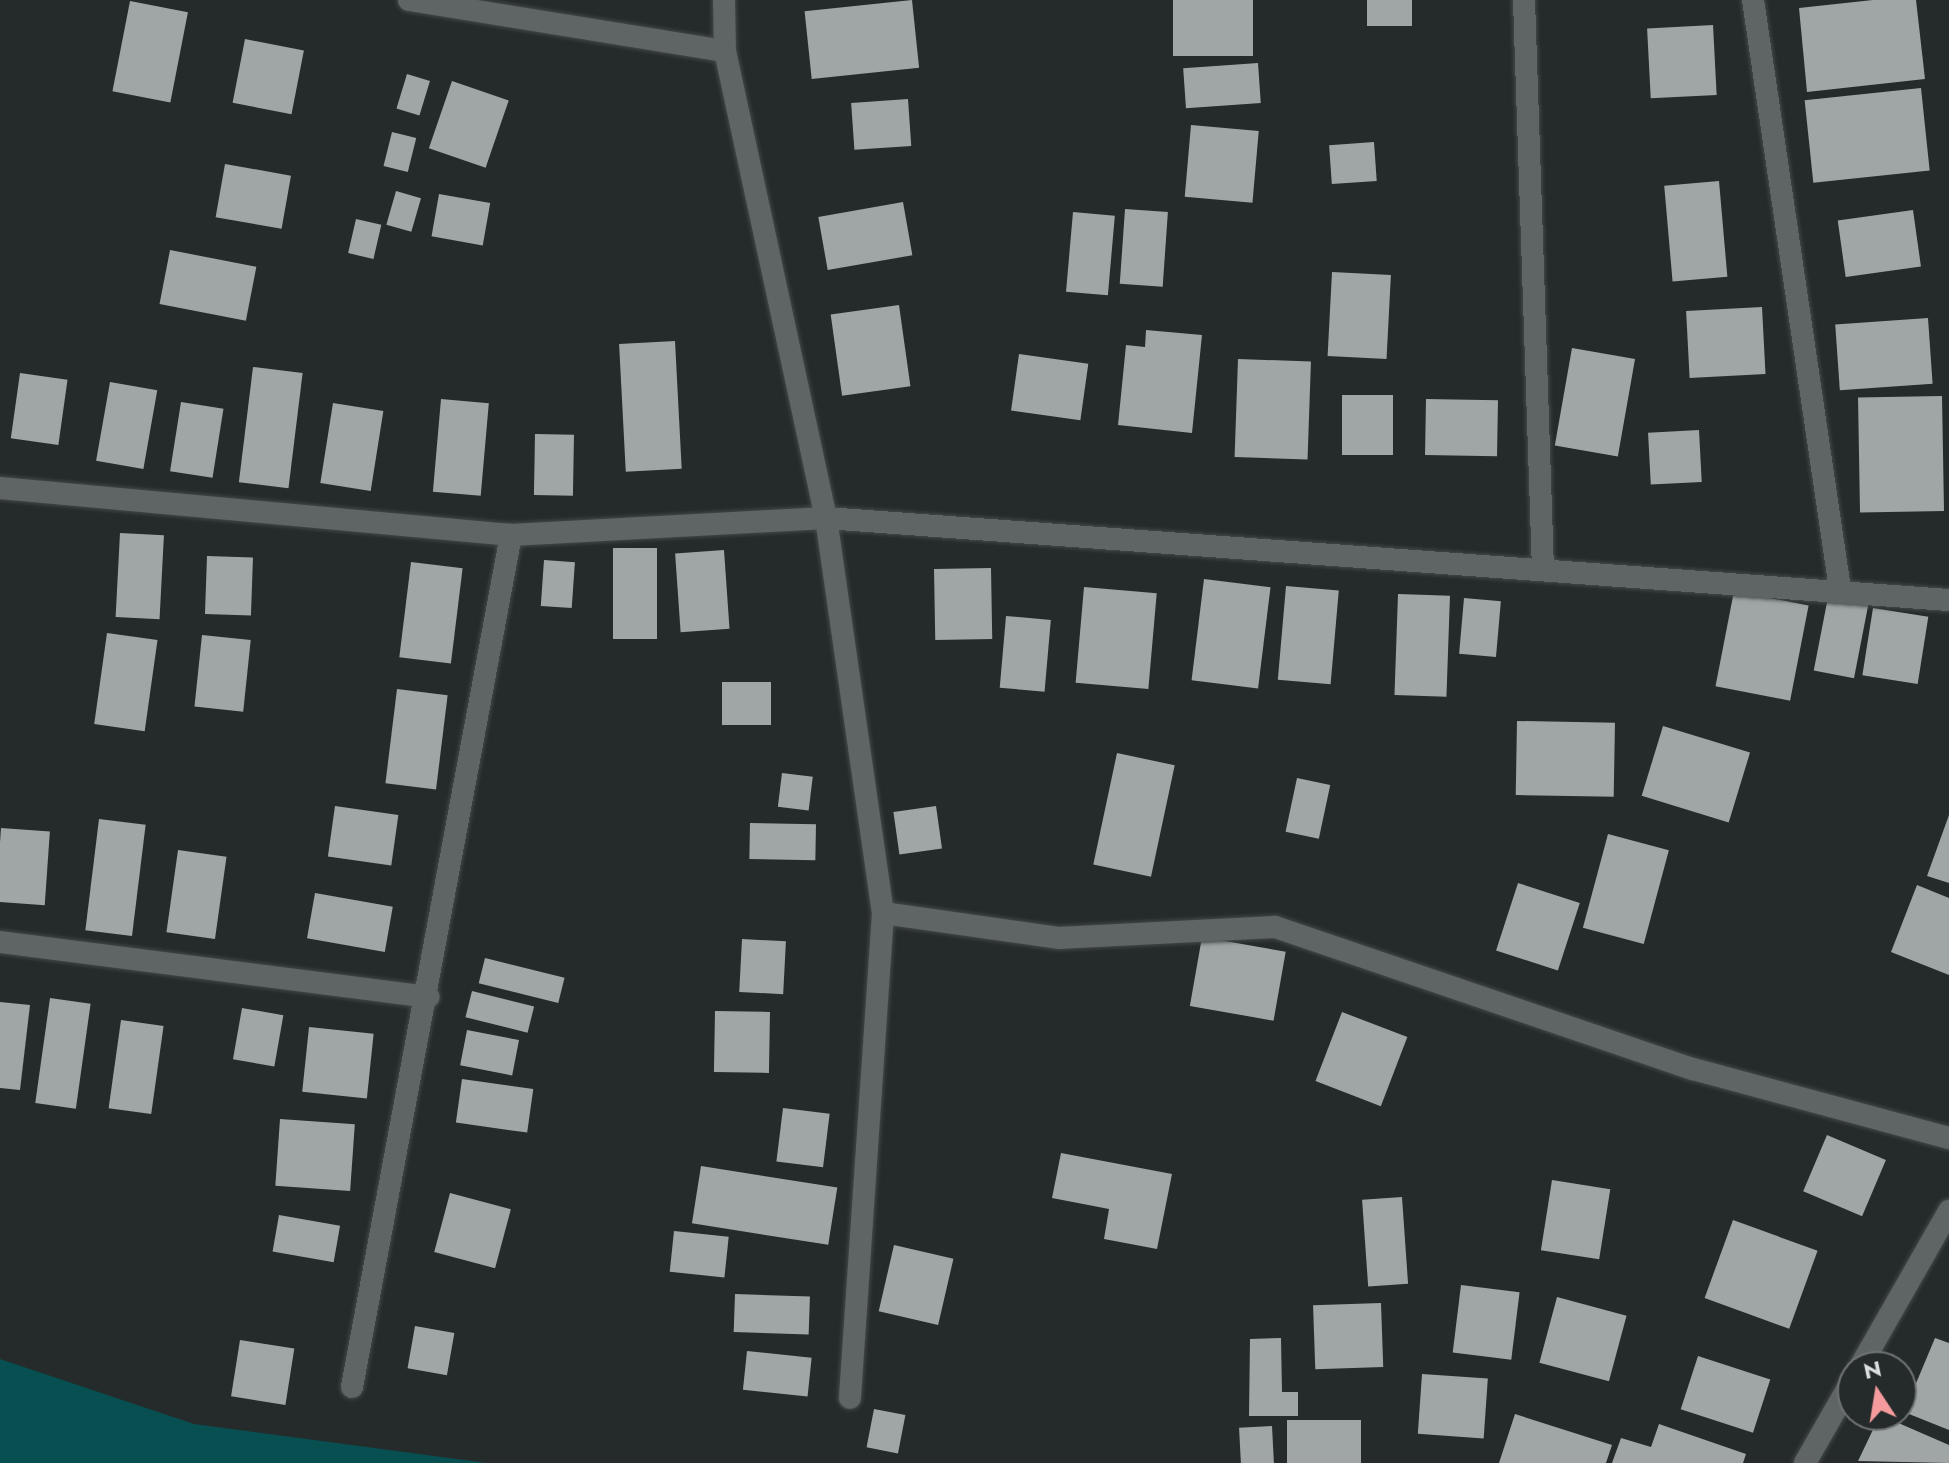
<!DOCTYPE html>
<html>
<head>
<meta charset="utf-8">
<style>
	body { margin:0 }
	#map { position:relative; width:1949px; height:1463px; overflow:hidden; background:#252a2a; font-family:Jost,sans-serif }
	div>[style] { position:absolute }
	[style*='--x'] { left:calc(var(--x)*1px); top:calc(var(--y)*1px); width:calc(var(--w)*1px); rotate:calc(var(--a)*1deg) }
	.green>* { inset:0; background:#084f52 }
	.building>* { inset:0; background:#a0a6a6; transform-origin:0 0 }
	.roads { filter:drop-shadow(0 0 2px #434848) drop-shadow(0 0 2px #434848) }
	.service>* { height:22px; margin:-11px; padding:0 11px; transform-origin:11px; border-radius:11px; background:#5f6565 }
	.minor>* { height:22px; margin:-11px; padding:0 11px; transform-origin:11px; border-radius:11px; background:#5f6565 }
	span { translate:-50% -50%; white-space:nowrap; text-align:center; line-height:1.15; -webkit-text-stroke:8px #252a2a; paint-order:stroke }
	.north { position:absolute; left:1837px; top:1351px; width:80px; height:80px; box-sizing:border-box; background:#252a2a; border:2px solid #6e7272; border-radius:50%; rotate:348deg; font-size:22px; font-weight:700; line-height:32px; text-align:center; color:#dbdfdf }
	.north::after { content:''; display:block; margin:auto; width:28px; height:36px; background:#f59b9d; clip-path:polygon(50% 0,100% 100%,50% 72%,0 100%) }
</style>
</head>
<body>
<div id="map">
	<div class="green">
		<i style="clip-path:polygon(0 1359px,194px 1424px,487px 1463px,0 1463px)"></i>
	</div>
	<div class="building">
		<i style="left:912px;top:0;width:68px;height:108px;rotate:84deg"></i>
		<i style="left:1173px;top:0;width:80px;height:56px"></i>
		<i style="left:1367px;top:0;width:45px;height:26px"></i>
		<i style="clip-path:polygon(1873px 0,1916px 0,1925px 79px,1807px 92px,1799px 8px)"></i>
		<i style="left:130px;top:1px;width:59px;height:92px;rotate:11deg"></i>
		<i style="left:1713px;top:25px;width:70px;height:66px;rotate:87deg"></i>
		<i style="left:245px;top:39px;width:60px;height:65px;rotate:11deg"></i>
		<i style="left:1258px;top:63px;width:40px;height:75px;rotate:86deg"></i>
		<i style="left:407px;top:74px;width:24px;height:36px;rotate:17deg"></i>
		<i style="left:452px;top:81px;width:60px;height:71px;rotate:19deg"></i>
		<i style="left:1921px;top:88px;width:83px;height:117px;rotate:84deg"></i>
		<i style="left:908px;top:99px;width:47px;height:57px;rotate:86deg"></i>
		<i style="left:1191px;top:125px;width:68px;height:72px;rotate:5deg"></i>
		<i style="left:392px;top:132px;width:25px;height:35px;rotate:14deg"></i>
		<i style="left:1374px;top:142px;width:39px;height:45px;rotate:86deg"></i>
		<i style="left:225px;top:164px;width:67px;height:54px;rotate:10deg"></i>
		<i style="left:1719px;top:181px;width:96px;height:55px;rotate:85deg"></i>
		<i style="left:396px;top:191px;width:26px;height:35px;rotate:16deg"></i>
		<i style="left:439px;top:194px;width:52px;height:43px;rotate:10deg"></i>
		<i style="left:903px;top:202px;width:54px;height:86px;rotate:80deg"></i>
		<i style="left:1125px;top:209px;width:43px;height:75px;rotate:4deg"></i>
		<i style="left:1913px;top:210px;width:57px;height:76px;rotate:82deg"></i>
		<i style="left:1073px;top:212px;width:42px;height:80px;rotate:5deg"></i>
		<i style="left:356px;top:219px;width:26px;height:35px;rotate:13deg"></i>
		<i style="left:170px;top:250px;width:88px;height:55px;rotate:11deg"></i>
		<i style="left:1332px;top:272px;width:59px;height:84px;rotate:3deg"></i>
		<i style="left:899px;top:305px;width:82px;height:69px;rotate:82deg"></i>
		<i style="left:1762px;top:307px;width:67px;height:76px;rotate:87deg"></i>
		<i style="left:1928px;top:318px;width:66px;height:93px;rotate:86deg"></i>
		<i style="clip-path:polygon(1146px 330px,1202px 335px,1192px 433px,1118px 425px,1126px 345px,1145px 347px)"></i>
		<i style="left:675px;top:341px;width:128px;height:56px;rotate:87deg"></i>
		<i style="left:1572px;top:348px;width:64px;height:99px;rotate:10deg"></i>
		<i style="left:1019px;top:354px;width:70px;height:57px;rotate:8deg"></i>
		<i style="left:1238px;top:359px;width:73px;height:98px;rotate:2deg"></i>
		<i style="left:253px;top:367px;width:50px;height:116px;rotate:7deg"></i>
		<i style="left:20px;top:373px;width:48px;height:66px;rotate:8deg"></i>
		<i style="left:110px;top:382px;width:48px;height:80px;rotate:10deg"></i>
		<i style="left:1342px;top:395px;width:51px;height:60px"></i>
		<i style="left:1942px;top:396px;width:115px;height:84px;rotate:89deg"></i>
		<i style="left:441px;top:399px;width:48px;height:93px;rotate:5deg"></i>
		<i style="left:1426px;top:399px;width:72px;height:56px;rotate:1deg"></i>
		<i style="left:181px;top:402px;width:43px;height:70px;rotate:9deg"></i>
		<i style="left:333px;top:403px;width:51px;height:81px;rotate:9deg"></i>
		<i style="left:1699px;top:430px;width:52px;height:51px;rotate:87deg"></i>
		<i style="left:535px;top:434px;width:39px;height:61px;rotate:1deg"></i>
		<i style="left:120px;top:533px;width:44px;height:84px;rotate:3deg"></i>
		<i style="left:613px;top:548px;width:44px;height:91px"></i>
		<i style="left:724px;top:550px;width:79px;height:49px;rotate:86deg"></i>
		<i style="left:207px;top:556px;width:46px;height:58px;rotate:2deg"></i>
		<i style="left:544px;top:560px;width:31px;height:46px;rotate:4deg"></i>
		<i style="left:411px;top:562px;width:52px;height:96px;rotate:7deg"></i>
		<i style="left:991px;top:568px;width:71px;height:57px;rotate:89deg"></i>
		<i style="left:1204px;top:579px;width:67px;height:102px;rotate:7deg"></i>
		<i style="left:1286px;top:586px;width:53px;height:94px;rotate:5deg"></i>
		<i style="left:1084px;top:587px;width:73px;height:96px;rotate:5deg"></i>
		<i style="left:1734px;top:591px;width:76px;height:97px;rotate:11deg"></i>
		<i style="left:1829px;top:592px;width:41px;height:80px;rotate:11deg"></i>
		<i style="left:1398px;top:594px;width:52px;height:101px;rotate:2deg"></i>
		<i style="left:1464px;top:598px;width:37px;height:56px;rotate:5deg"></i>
		<i style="left:1873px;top:608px;width:56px;height:68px;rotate:9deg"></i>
		<i style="left:1006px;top:616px;width:45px;height:72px;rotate:5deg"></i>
		<i style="left:107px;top:633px;width:51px;height:92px;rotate:8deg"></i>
		<i style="left:202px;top:635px;width:49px;height:72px;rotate:6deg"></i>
		<i style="left:722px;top:682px;width:49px;height:43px"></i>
		<i style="left:397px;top:689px;width:51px;height:95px;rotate:7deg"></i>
		<i style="left:1517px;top:721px;width:98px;height:74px;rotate:1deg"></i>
		<i style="left:1663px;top:726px;width:91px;height:73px;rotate:17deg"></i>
		<i style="left:1117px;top:753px;width:59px;height:114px;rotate:12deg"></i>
		<i style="left:782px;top:773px;width:31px;height:34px;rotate:7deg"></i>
		<i style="left:1297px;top:778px;width:34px;height:55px;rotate:12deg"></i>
		<i style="left:335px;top:806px;width:64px;height:51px;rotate:8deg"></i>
		<i style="left:936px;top:806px;width:43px;height:43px;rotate:82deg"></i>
		<i style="clip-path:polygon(1949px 815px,1949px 883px,1927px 876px)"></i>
		<i style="left:99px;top:819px;width:47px;height:112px;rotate:7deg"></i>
		<i style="left:750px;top:823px;width:66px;height:36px;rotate:1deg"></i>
		<i style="left:1px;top:828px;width:49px;height:74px;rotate:4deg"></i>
		<i style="left:1608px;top:834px;width:63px;height:97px;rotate:15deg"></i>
		<i style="left:178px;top:850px;width:49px;height:83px;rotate:8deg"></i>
		<i style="left:1518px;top:883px;width:65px;height:71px;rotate:18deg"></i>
		<i style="clip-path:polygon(1917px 885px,1949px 898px,1949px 975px,1891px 952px)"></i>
		<i style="left:315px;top:893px;width:79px;height:46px;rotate:10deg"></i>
		<i style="left:1202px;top:937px;width:85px;height:70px;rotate:10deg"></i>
		<i style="left:742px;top:939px;width:44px;height:53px;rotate:3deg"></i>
		<i style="left:485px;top:958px;width:82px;height:26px;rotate:14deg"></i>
		<i style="left:472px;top:991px;width:64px;height:27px;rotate:14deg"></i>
		<i style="left:50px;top:998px;width:41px;height:106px;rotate:8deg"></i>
		<i style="clip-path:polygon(0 1002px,30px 1005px,20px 1090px,0 1088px)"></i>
		<i style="left:242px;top:1008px;width:42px;height:52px;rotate:10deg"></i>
		<i style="left:715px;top:1011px;width:55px;height:61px;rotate:1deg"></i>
		<i style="left:1342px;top:1012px;width:70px;height:74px;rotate:21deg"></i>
		<i style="left:121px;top:1020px;width:43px;height:89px;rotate:8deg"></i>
		<i style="left:309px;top:1027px;width:65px;height:65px;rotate:6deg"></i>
		<i style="left:467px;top:1030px;width:53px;height:36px;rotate:11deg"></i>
		<i style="left:462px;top:1079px;width:72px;height:44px;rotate:8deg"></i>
		<i style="left:783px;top:1108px;width:47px;height:54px;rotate:7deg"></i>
		<i style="left:280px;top:1119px;width:75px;height:67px;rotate:4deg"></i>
		<i style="left:1827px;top:1135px;width:64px;height:61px;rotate:23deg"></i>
		<i style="clip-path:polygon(1061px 1153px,1172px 1174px,1157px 1249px,1104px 1239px,1109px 1209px,1052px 1198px)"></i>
		<i style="left:701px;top:1166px;width:138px;height:58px;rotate:9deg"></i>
		<i style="left:1552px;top:1180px;width:59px;height:71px;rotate:9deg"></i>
		<i style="left:450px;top:1193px;width:63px;height:61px;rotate:15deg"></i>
		<i style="left:1402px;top:1197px;width:87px;height:40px;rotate:86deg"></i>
		<i style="left:279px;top:1215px;width:62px;height:37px;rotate:10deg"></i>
		<i style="left:1733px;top:1220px;width:90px;height:83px;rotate:20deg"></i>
		<i style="left:674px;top:1231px;width:55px;height:41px;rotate:6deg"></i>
		<i style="left:894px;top:1245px;width:61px;height:68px;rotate:13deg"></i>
		<i style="left:1461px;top:1285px;width:59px;height:68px;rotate:7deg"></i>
		<i style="left:735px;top:1294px;width:75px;height:38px;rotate:2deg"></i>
		<i style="left:1557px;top:1297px;width:72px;height:68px;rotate:15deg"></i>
		<i style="left:1381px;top:1303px;width:64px;height:68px;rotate:88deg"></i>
		<i style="left:415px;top:1326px;width:40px;height:43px;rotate:10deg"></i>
		<i style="clip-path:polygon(1281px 1338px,1282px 1392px,1298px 1392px,1298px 1416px,1249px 1416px,1250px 1339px)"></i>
		<i style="clip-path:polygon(1935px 1338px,1949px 1343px,1949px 1430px,1904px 1412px)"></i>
		<i style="left:240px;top:1340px;width:55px;height:57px;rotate:9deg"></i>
		<i style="left:747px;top:1351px;width:65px;height:39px;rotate:6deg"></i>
		<i style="left:1698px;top:1356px;width:76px;height:56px;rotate:18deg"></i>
		<i style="left:1422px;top:1374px;width:66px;height:60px;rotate:4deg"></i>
		<i style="left:874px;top:1409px;width:32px;height:39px;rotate:11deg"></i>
		<i style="clip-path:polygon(1515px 1414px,1612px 1445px,1606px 1463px,1499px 1463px)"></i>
		<i style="clip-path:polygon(1880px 1415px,1949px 1445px,1949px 1463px,1858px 1461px)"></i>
		<i style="left:1287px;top:1420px;width:74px;height:43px"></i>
		<i style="clip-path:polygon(1659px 1424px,1746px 1454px,1743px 1463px,1612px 1463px,1621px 1438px,1651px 1447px)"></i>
		<i style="left:1272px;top:1426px;width:37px;height:33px;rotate:87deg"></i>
	</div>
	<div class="roads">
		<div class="service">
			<i style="--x:1524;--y:0;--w:569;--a:88.09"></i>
			<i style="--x:883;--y:913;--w:177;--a:8.1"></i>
			<i style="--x:1058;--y:938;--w:217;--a:-2.9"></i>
			<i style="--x:1275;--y:927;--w:441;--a:18.8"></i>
			<i style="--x:1693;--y:1069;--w:265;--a:15.1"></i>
		</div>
		<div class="minor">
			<i style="--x:409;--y:0;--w:320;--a:9.2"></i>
			<i style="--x:724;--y:0;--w:51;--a:88.9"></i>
			<i style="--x:725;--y:51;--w:478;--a:77.8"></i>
			<i style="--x:826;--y:518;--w:399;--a:81.8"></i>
			<i style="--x:883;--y:913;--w:486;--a:93.9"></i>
			<i style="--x:1753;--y:0;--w:595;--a:81.6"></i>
			<i style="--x:0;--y:488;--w:513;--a:5.26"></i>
			<i style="--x:511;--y:535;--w:315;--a:-3.1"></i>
			<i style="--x:826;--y:518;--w:1126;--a:4.18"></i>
			<i style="--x:0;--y:942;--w:432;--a:7.3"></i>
			<i style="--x:1860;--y:1367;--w:180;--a:-60.3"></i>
			<i style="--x:352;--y:1387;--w:867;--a:-79.43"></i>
			<i style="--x:1805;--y:1463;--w:97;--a:-60.3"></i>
		</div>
	</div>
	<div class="north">N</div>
</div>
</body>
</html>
